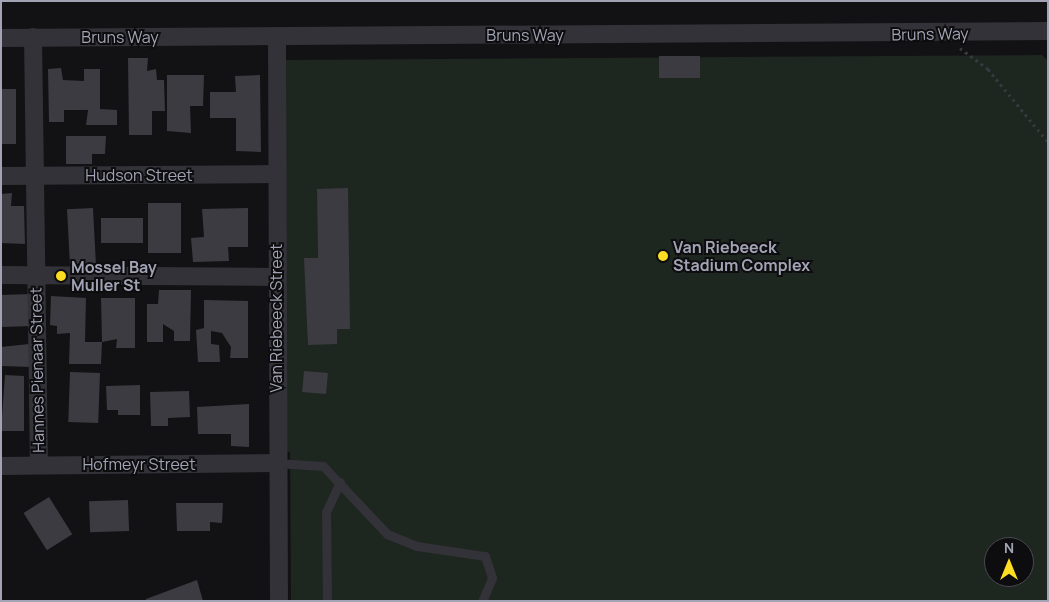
<!DOCTYPE html>
<html>
<head>
<meta charset="utf-8">
<style>
	body { margin:0 }
	#map { position:relative; width:1049px; height:602px; overflow:hidden; background:#121113; font-family:Manrope,sans-serif }
	div>[style] { position:absolute }
	[style*='--x'] { left:calc(var(--x)*1px); top:calc(var(--y)*1px); width:calc(var(--w)*1px); rotate:calc(var(--a)*1deg) }
	.green>* { inset:0; background:#1e2620 }
	.building>* { inset:0; background:#3c3b41; transform-origin:0 0 }
	.path>* { height:3px; margin-top:-1.5px; transform-origin:0; background:repeating-linear-gradient(90deg,#38393f 0 2.5px,transparent 0 6.5px) }
	.service>* { height:9px; margin:-4.5px; padding:0 4.5px; transform-origin:4.5px; border-radius:4.5px; background:#323238 }
	.minor>* { height:18px; margin:-9px; padding:0 9px; transform-origin:9px; border-radius:9px; background:#323238 }
	.dots>* { width:14px; height:14px; translate:-50% -50%; box-sizing:border-box; border:2px solid #0d0c0e; border-radius:50% }
	span { translate:-50% -50%; white-space:nowrap; text-align:center; line-height:1.15; -webkit-text-stroke:4px #0d0c0e; paint-order:stroke }
	.street-label { font-size:16px; color:#a2a4b5 }
	.poi-label { font-size:16px; color:#a2a4b5; font-weight:700 }
	.left { translate:0 -50%; text-align:left }
	.frame { position:absolute; inset:0; border:2px solid #a2a4b5; pointer-events:none }
	.north { position:absolute; left:984px; top:537px; width:50px; height:50px; box-sizing:border-box; background:#0d0c0e; border:1px solid #494951; border-radius:50%; rotate:0deg; font-size:14px; font-weight:700; line-height:20px; text-align:center; color:#a2a4b5 }
	.north::after { content:''; display:block; margin:auto; width:18px; height:22px; background:#fcdd21; clip-path:polygon(50% 0,100% 100%,50% 72%,0 100%) }
</style>
</head>
<body>
<div id="map">
	<div class="green">
		<i style="clip-path:polygon(evenodd,1042px 55px,1048px 61px,1048px 601px,291px 601px,290px 452px,279px 451px,278px 60px,1042px 55px,994px 547px,1024px 547px,1024px 577px,994px 577px,994px 547px)"></i>
	</div>
	<div class="building">
		<i style="left:659px;top:56px;width:41px;height:22px"></i>
		<i style="clip-path:polygon(128px 58px,148px 58px,147px 71px,156px 69px,157px 80px,164px 80px,165px 111px,152px 111px,152px 135px,129px 135px)"></i>
		<i style="clip-path:polygon(61px 68px,63px 80px,84px 81px,84px 69px,100px 69px,100px 109px,117px 110px,117px 125px,86px 125px,88px 110px,64px 110px,64px 122px,49px 122px,48px 69px)"></i>
		<i style="clip-path:polygon(167px 75px,204px 75px,203px 106px,190px 106px,191px 133px,167px 131px)"></i>
		<i style="clip-path:polygon(260px 75px,261px 152px,236px 151px,236px 118px,210px 118px,210px 92px,236px 92px,235px 76px)"></i>
		<i style="left:1px;top:89px;width:15px;height:55px"></i>
		<i style="clip-path:polygon(66px 136px,106px 136px,105px 154px,92px 154px,92px 164px,66px 164px)"></i>
		<i style="clip-path:polygon(348px 188px,350px 329px,337px 329px,337px 344px,308px 345px,304px 258px,318px 258px,317px 189px)"></i>
		<i style="clip-path:polygon(12px 193px,11px 206px,24px 206px,25px 244px,1px 243px,1px 194px)"></i>
		<i style="left:148px;top:203px;width:33px;height:50px"></i>
		<i style="left:93px;top:208px;width:55px;height:26px;rotate:87deg"></i>
		<i style="clip-path:polygon(248px 208px,248px 247px,228px 247px,229px 261px,193px 262px,191px 238px,204px 237px,202px 209px)"></i>
		<i style="left:101px;top:218px;width:42px;height:25px"></i>
		<i style="clip-path:polygon(159px 290px,191px 290px,190px 341px,174px 341px,174px 331px,163px 324px,163px 342px,147px 342px,147px 304px,158px 304px)"></i>
		<i style="left:31px;top:294px;width:32px;height:30px;rotate:88deg"></i>
		<i style="clip-path:polygon(51px 296px,86px 298px,85px 342px,102px 342px,101px 364px,69px 364px,70px 333px,57px 334px,57px 326px,50px 325px)"></i>
		<i style="clip-path:polygon(101px 298px,135px 298px,135px 348px,116px 348px,117px 339px,102px 342px)"></i>
		<i style="clip-path:polygon(204px 300px,248px 301px,248px 358px,230px 358px,231px 347px,222px 333px,211px 331px,211px 344px,219px 345px,220px 362px,198px 362px,196px 330px,204px 328px)"></i>
		<i style="clip-path:polygon(29px 344px,30px 367px,1px 366px,1px 347px)"></i>
		<i style="left:304px;top:371px;width:24px;height:21px;rotate:5deg"></i>
		<i style="left:70px;top:372px;width:30px;height:50px;rotate:2deg"></i>
		<i style="clip-path:polygon(5px 375px,24px 376px,24px 431px,1px 431px)"></i>
		<i style="clip-path:polygon(140px 385px,140px 415px,118px 415px,118px 410px,107px 410px,106px 386px)"></i>
		<i style="clip-path:polygon(189px 391px,190px 417px,168px 418px,168px 426px,151px 426px,150px 392px)"></i>
		<i style="clip-path:polygon(249px 404px,249px 447px,231px 446px,231px 434px,198px 434px,197px 407px)"></i>
		<i style="left:49px;top:497px;width:44px;height:30px;rotate:58deg"></i>
		<i style="left:128px;top:500px;width:31px;height:39px;rotate:88deg"></i>
		<i style="clip-path:polygon(176px 503px,223px 503px,222px 523px,210px 522px,210px 531px,177px 531px)"></i>
		<i style="clip-path:polygon(197px 580px,203px 601px,146px 601px,146px 599px)"></i>
	</div>
	<div class="path">
		<i style="--x:960;--y:48;--w:35;--a:37"></i>
		<i style="--x:988;--y:69;--w:94;--a:50.6"></i>
	</div>
	<div class="service">
		<i style="--x:277;--y:463;--w:46;--a:3.7"></i>
		<i style="--x:323;--y:466;--w:93;--a:46.7"></i>
		<i style="--x:387;--y:534;--w:32;--a:22"></i>
		<i style="--x:417;--y:546;--w:69;--a:8.4"></i>
		<i style="--x:485;--y:556;--w:23;--a:72"></i>
		<i style="--x:492;--y:578;--w:25;--a:113"></i>
		<i style="--x:327;--y:601;--w:89;--a:-90.6"></i>
		<i style="--x:326;--y:512;--w:33;--a:-65"></i>
	</div>
	<div class="minor">
		<i style="--x:277;--y:36;--w:565;--a:89.8"></i>
		<i style="--x:33;--y:37;--w:428;--a:89.2"></i>
		<i style="--x:1;--y:38;--w:1047;--a:-0.38"></i>
		<i style="--x:1;--y:176;--w:275;--a:-0.4"></i>
		<i style="--x:1;--y:275;--w:274;--a:0.4"></i>
		<i style="--x:1;--y:466;--w:276;--a:-0.6"></i>
	</div>
	<div class="dots">
		<i style="left:663px;top:256px;background:#fcdd21"></i>
		<i style="left:61px;top:276px;background:#fcdd21"></i>
	</div>
	<div class="street-label">
		<span style="left:930px;top:34px;rotate:-1deg">Bruns Way</span>
		<span style="left:525px;top:35px">Bruns Way</span>
		<span style="left:120px;top:37px">Bruns Way</span>
		<span style="left:139px;top:175px">Hudson Street</span>
		<span style="left:276px;top:318px;rotate:-90deg">Van Riebeeck Street</span>
		<span style="left:37px;top:370px;rotate:-91deg">Hannes Pienaar Street</span>
		<span style="left:139px;top:464px">Hofmeyr Street</span>
	</div>
	<div class="poi-label">
		<span class="left" style="left:673px;top:256px">Van Riebeeck<br>Stadium Complex</span>
		<span class="left" style="left:71px;top:276px">Mossel Bay<br>Muller St</span>
	</div>
	<div class="frame"></div>
	<div class="north">N</div>
</div>
</body>
</html>
